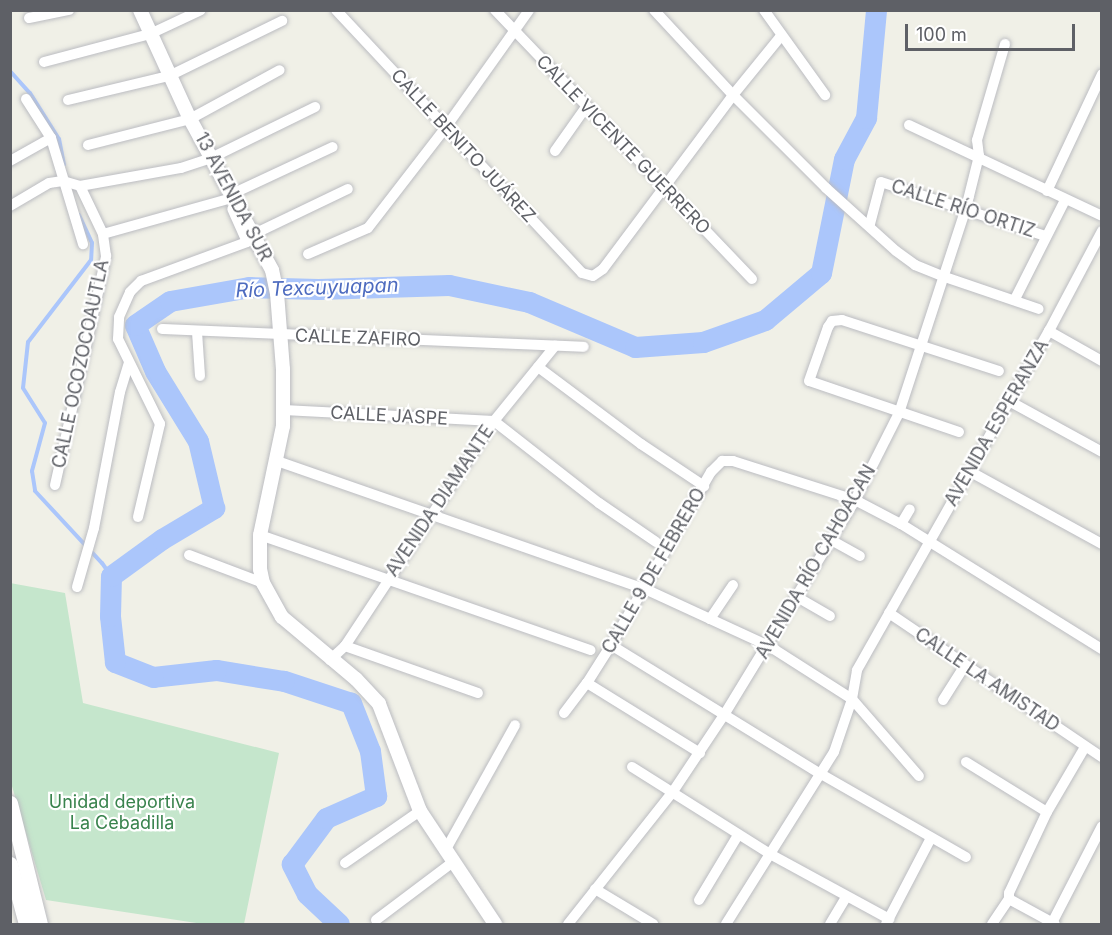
<!DOCTYPE html>
<html>
<head>
<meta charset="utf-8">
<style>
	body { margin:0 }
	#map { position:relative; width:1112px; height:935px; overflow:hidden; background:#f0f0e7; font-family:Inter,sans-serif }
	div>[style] { position:absolute }
	[style*='--x'] { left:calc(var(--x)*1px); top:calc(var(--y)*1px); width:calc(var(--w)*1px); rotate:calc(var(--a)*1deg) }
	.green>* { inset:0; background:#c5e6cc }
	.stream>* { height:4px; margin:-2px; padding:0 2px; transform-origin:2px; border-radius:2px; background:#abc6fb }
	.river>* { height:21px; margin:-10.5px; padding:0 10.5px; transform-origin:10.5px; border-radius:10.5px; background:#abc6fb }
	.roads { filter:drop-shadow(0 0 2px #bbbcc1) drop-shadow(0 0 2px #bbbcc1) }
	.minor>* { height:10px; margin:-5px; padding:0 5px; transform-origin:5px; border-radius:5px; background:#fff }
	.tertiary>* { height:14px; margin:-7px; padding:0 7px; transform-origin:7px; border-radius:7px; background:#fff }
	.secondary>* { height:15px; margin:-7.5px; padding:0 7.5px; transform-origin:7.5px; border-radius:7.5px; background:#fff }
	span { translate:-50% -50%; white-space:nowrap; text-align:center; line-height:1.15; -webkit-text-stroke:4.5px #fff; paint-order:stroke }
	.street-label { font-size:18px; color:#5e6066 }
	.park-label { font-size:18px; color:#39834d }
	.water-label { font-size:20px; color:#4d6bbf; font-style:italic }
	.frame { position:absolute; inset:0; border:12px solid #5e6066; pointer-events:none }
	.scale { position:absolute; left:905px; top:24px; width:170px; height:27px; box-sizing:border-box; border:3px solid #5e6066; border-top:0; padding-left:8px; font-size:18px; line-height:21px; white-space:nowrap; color:#5e6066; -webkit-text-stroke:4px #fff; paint-order:stroke }
</style>
</head>
<body>
<div id="map">
	<div class="green">
		<i style="clip-path:polygon(10px 583px,65px 593px,83px 703px,279px 753px,244px 924px,203px 924px,46px 900px,11px 783px)"></i>
	</div>
	<div class="stream">
		<i style="--x:10;--y:71;--w:30;--a:48"></i>
		<i style="--x:30;--y:93;--w:54;--a:57.8"></i>
		<i style="--x:59;--y:139;--w:26;--a:79"></i>
		<i style="--x:79;--y:215;--w:31;--a:65"></i>
		<i style="--x:92;--y:243;--w:17;--a:93"></i>
		<i style="--x:91;--y:260;--w:103;--a:127.5"></i>
		<i style="--x:28;--y:342;--w:46;--a:96.2"></i>
		<i style="--x:23;--y:388;--w:41;--a:57.8"></i>
		<i style="--x:45;--y:423;--w:50;--a:105.2"></i>
		<i style="--x:32;--y:471;--w:20;--a:81"></i>
		<i style="--x:35;--y:491;--w:98;--a:47.1"></i>
		<i style="--x:102;--y:563;--w:16;--a:55"></i>
	</div>
	<div class="river">
		<i style="--x:339;--y:924;--w:44;--a:-136.8"></i>
		<i style="--x:307;--y:894;--w:34;--a:-117"></i>
		<i style="--x:292;--y:864;--w:57;--a:-53.5"></i>
		<i style="--x:326;--y:818;--w:55;--a:-23.7"></i>
		<i style="--x:376;--y:796;--w:45;--a:-97.6"></i>
		<i style="--x:370;--y:751;--w:52;--a:-111.6"></i>
		<i style="--x:351;--y:703;--w:71;--a:-161.8"></i>
		<i style="--x:284;--y:681;--w:69;--a:-170.8"></i>
		<i style="--x:216;--y:670;--w:63;--a:173.7"></i>
		<i style="--x:153;--y:677;--w:41;--a:-158.5"></i>
		<i style="--x:115;--y:662;--w:46;--a:-96.2"></i>
		<i style="--x:110;--y:616;--w:40;--a:-88.6"></i>
		<i style="--x:111;--y:576;--w:63;--a:-36"></i>
		<i style="--x:162;--y:539;--w:61;--a:-30.8"></i>
		<i style="--x:214;--y:508;--w:69;--a:-103.4"></i>
		<i style="--x:198;--y:441;--w:82;--a:-121.6"></i>
		<i style="--x:155;--y:371;--w:50;--a:-113.5"></i>
		<i style="--x:135;--y:325;--w:42;--a:-34.4"></i>
		<i style="--x:170;--y:301;--w:80;--a:-10"></i>
		<i style="--x:249;--y:287;--w:69;--a:1.7"></i>
		<i style="--x:318;--y:289;--w:131;--a:-1.7"></i>
		<i style="--x:449;--y:285;--w:82;--a:12"></i>
		<i style="--x:529;--y:302;--w:115;--a:23"></i>
		<i style="--x:635;--y:347;--w:68;--a:-4.2"></i>
		<i style="--x:703;--y:342;--w:66;--a:-19.5"></i>
		<i style="--x:765;--y:320;--w:73;--a:-40"></i>
		<i style="--x:821;--y:273;--w:116;--a:-78.6"></i>
		<i style="--x:844;--y:159;--w:47;--a:-61.8"></i>
		<i style="--x:866;--y:118;--w:108;--a:-84.7"></i>
	</div>
	<div class="roads">
		<div class="minor">
			<i style="--x:336;--y:10;--w:360;--a:46.9"></i>
			<i style="--x:582;--y:273;--w:11;--a:15"></i>
			<i style="--x:593;--y:276;--w:12;--a:-35"></i>
			<i style="--x:603;--y:269;--w:217;--a:-53.2"></i>
			<i style="--x:733;--y:95;--w:76;--a:-50.9"></i>
			<i style="--x:495;--y:10;--w:372;--a:46.3"></i>
			<i style="--x:654;--y:10;--w:116;--a:47.1"></i>
			<i style="--x:733;--y:95;--w:132;--a:45"></i>
			<i style="--x:826;--y:188;--w:94;--a:42"></i>
			<i style="--x:896;--y:251;--w:24;--a:36"></i>
			<i style="--x:915;--y:265;--w:29;--a:22"></i>
			<i style="--x:942;--y:276;--w:102;--a:18.8"></i>
			<i style="--x:764;--y:10;--w:105;--a:54.3"></i>
			<i style="--x:29;--y:18;--w:41;--a:-11.3"></i>
			<i style="--x:44;--y:62;--w:110;--a:-14.8"></i>
			<i style="--x:150;--y:34;--w:56;--a:-25.2"></i>
			<i style="--x:26;--y:99;--w:46;--a:57.3"></i>
			<i style="--x:51;--y:138;--w:111;--a:73.2"></i>
			<i style="--x:68;--y:100;--w:104;--a:-13.4"></i>
			<i style="--x:169;--y:76;--w:126;--a:-26"></i>
			<i style="--x:909;--y:125;--w:213;--a:25.2"></i>
			<i style="--x:88;--y:145;--w:105;--a:-14.3"></i>
			<i style="--x:190;--y:119;--w:102;--a:-28.6"></i>
			<i style="--x:555;--y:151;--w:54;--a:-54.8"></i>
			<i style="--x:10;--y:161;--w:47;--a:-29.3"></i>
			<i style="--x:1047;--y:191;--w:129;--a:-64.8"></i>
			<i style="--x:10;--y:206;--w:45;--a:-30.5"></i>
			<i style="--x:49;--y:183;--w:14;--a:-8"></i>
			<i style="--x:63;--y:181;--w:18;--a:16"></i>
			<i style="--x:80;--y:186;--w:103;--a:-10.1"></i>
			<i style="--x:181;--y:168;--w:32;--a:-18"></i>
			<i style="--x:211;--y:158;--w:116;--a:-26.1"></i>
			<i style="--x:870;--y:224;--w:43;--a:-75.3"></i>
			<i style="--x:881;--y:182;--w:173;--a:18.2"></i>
			<i style="--x:103;--y:234;--w:130;--a:-15.6"></i>
			<i style="--x:228;--y:199;--w:6;--a:-51"></i>
			<i style="--x:232;--y:194;--w:111;--a:-25"></i>
			<i style="--x:254;--y:234;--w:104;--a:-25.6"></i>
			<i style="--x:308;--y:254;--w:65;--a:-23.4"></i>
			<i style="--x:368;--y:228;--w:128;--a:-52.3"></i>
			<i style="--x:446;--y:127;--w:143;--a:-54.6"></i>
			<i style="--x:1015;--y:299;--w:111;--a:-63.2"></i>
			<i style="--x:162;--y:329;--w:422;--a:2.4"></i>
			<i style="--x:1049;--y:331;--w:61;--a:29.5"></i>
			<i style="--x:197;--y:332;--w:44;--a:86.1"></i>
			<i style="--x:538;--y:367;--w:129;--a:36.8"></i>
			<i style="--x:641;--y:444;--w:76;--a:33.7"></i>
			<i style="--x:1009;--y:401;--w:106;--a:28.7"></i>
			<i style="--x:284;--y:410;--w:210;--a:3"></i>
			<i style="--x:494;--y:421;--w:133;--a:38"></i>
			<i style="--x:599;--y:503;--w:69;--a:34.4"></i>
			<i style="--x:959;--y:432;--w:158;--a:-161.2"></i>
			<i style="--x:809;--y:381;--w:57;--a:-70.6"></i>
			<i style="--x:828;--y:327;--w:7;--a:-56"></i>
			<i style="--x:832;--y:321;--w:10;--a:-6"></i>
			<i style="--x:842;--y:320;--w:165;--a:18"></i>
			<i style="--x:277;--y:461;--w:390;--a:19.2"></i>
			<i style="--x:645;--y:589;--w:136;--a:24.7"></i>
			<i style="--x:769;--y:646;--w:98;--a:32.6"></i>
			<i style="--x:852;--y:699;--w:102;--a:49"></i>
			<i style="--x:969;--y:471;--w:152;--a:28.8"></i>
			<i style="--x:55;--y:485;--w:235;--a:-77.4"></i>
			<i style="--x:106;--y:256;--w:22;--a:-98"></i>
			<i style="--x:103;--y:234;--w:53;--a:-115.6"></i>
			<i style="--x:138;--y:517;--w:96;--a:-76.7"></i>
			<i style="--x:160;--y:424;--w:95;--a:-116.3"></i>
			<i style="--x:118;--y:339;--w:22;--a:-87"></i>
			<i style="--x:119;--y:317;--w:27;--a:-66"></i>
			<i style="--x:130;--y:292;--w:16;--a:-45"></i>
			<i style="--x:141;--y:281;--w:113;--a:-20.2"></i>
			<i style="--x:247;--y:242;--w:36;--a:-114"></i>
			<i style="--x:901;--y:524;--w:17;--a:-59"></i>
			<i style="--x:260;--y:535;--w:350;--a:19.2"></i>
			<i style="--x:831;--y:540;--w:33;--a:29"></i>
			<i style="--x:189;--y:555;--w:79;--a:20.7"></i>
			<i style="--x:77;--y:587;--w:61;--a:-73.9"></i>
			<i style="--x:94;--y:528;--w:138;--a:-79.2"></i>
			<i style="--x:120;--y:392;--w:30;--a:-73"></i>
			<i style="--x:797;--y:597;--w:38;--a:30"></i>
			<i style="--x:889;--y:613;--w:257;--a:34.1"></i>
			<i style="--x:710;--y:619;--w:41;--a:-55.9"></i>
			<i style="--x:611;--y:645;--w:246;--a:31.6"></i>
			<i style="--x:821;--y:774;--w:167;--a:29.8"></i>
			<i style="--x:345;--y:646;--w:141;--a:19.5"></i>
			<i style="--x:330;--y:660;--w:21;--a:-43"></i>
			<i style="--x:345;--y:646;--w:270;--a:-56.5"></i>
			<i style="--x:494;--y:421;--w:97;--a:-50.9"></i>
			<i style="--x:587;--y:683;--w:133;--a:31.8"></i>
			<i style="--x:943;--y:700;--w:41;--a:-57.8"></i>
			<i style="--x:564;--y:713;--w:38;--a:-53"></i>
			<i style="--x:587;--y:683;--w:45;--a:-57.7"></i>
			<i style="--x:611;--y:645;--w:200;--a:-60"></i>
			<i style="--x:711;--y:472;--w:16;--a:-45"></i>
			<i style="--x:722;--y:461;--w:11;--a:0"></i>
			<i style="--x:733;--y:461;--w:128;--a:17.7"></i>
			<i style="--x:855;--y:500;--w:52;--a:27.6"></i>
			<i style="--x:901;--y:524;--w:237;--a:31.9"></i>
			<i style="--x:966;--y:762;--w:95;--a:31.7"></i>
			<i style="--x:632;--y:767;--w:163;--a:32.2"></i>
			<i style="--x:770;--y:854;--w:136;--a:28.6"></i>
			<i style="--x:445;--y:851;--w:144;--a:-60.9"></i>
			<i style="--x:345;--y:863;--w:91;--a:-34.7"></i>
			<i style="--x:595;--y:889;--w:68;--a:31.1"></i>
			<i style="--x:1009;--y:899;--w:52;--a:28.5"></i>
			<i style="--x:699;--y:900;--w:76;--a:-59"></i>
			<i style="--x:376;--y:920;--w:96;--a:-37"></i>
			<i style="--x:1052;--y:923;--w:109;--a:-62.7"></i>
			<i style="--x:568;--y:924;--w:167;--a:-51.6"></i>
			<i style="--x:672;--y:793;--w:94;--a:-56.3"></i>
			<i style="--x:724;--y:715;--w:252;--a:-58.6"></i>
			<i style="--x:855;--y:500;--w:97;--a:-63.2"></i>
			<i style="--x:899;--y:413;--w:216;--a:-71.9"></i>
			<i style="--x:966;--y:208;--w:54;--a:-76"></i>
			<i style="--x:979;--y:156;--w:16;--a:-97"></i>
			<i style="--x:977;--y:140;--w:100;--a:-73.7"></i>
			<i style="--x:726;--y:924;--w:203;--a:-57.9"></i>
			<i style="--x:834;--y:752;--w:56;--a:-71.2"></i>
			<i style="--x:852;--y:699;--w:29;--a:-80"></i>
			<i style="--x:857;--y:670;--w:390;--a:-60.5"></i>
			<i style="--x:1049;--y:331;--w:113;--a:-62.1"></i>
			<i style="--x:830;--y:924;--w:31;--a:-59"></i>
			<i style="--x:886;--y:924;--w:97;--a:-62.4"></i>
			<i style="--x:992;--y:924;--w:30;--a:-56"></i>
			<i style="--x:1009;--y:899;--w:6;--a:-90"></i>
			<i style="--x:1009;--y:893;--w:89;--a:-64.9"></i>
			<i style="--x:1047;--y:812;--w:75;--a:-59.7"></i>
		</div>
		<div class="tertiary">
			<i style="--x:140;--y:10;--w:120;--a:65.4"></i>
			<i style="--x:190;--y:119;--w:172;--a:61.5"></i>
			<i style="--x:272;--y:270;--w:24;--a:78"></i>
			<i style="--x:277;--y:293;--w:76;--a:85.5"></i>
			<i style="--x:283;--y:369;--w:57;--a:90"></i>
			<i style="--x:283;--y:426;--w:111;--a:101.9"></i>
			<i style="--x:260;--y:535;--w:34;--a:90"></i>
			<i style="--x:260;--y:569;--w:14;--a:78"></i>
			<i style="--x:263;--y:583;--w:39;--a:61"></i>
			<i style="--x:282;--y:617;--w:97;--a:40"></i>
			<i style="--x:356;--y:679;--w:34;--a:47"></i>
			<i style="--x:379;--y:704;--w:115;--a:69"></i>
			<i style="--x:420;--y:811;--w:136;--a:56.4"></i>
		</div>
		<div class="secondary">
			<i style="--x:10;--y:803;--w:125;--a:76.1"></i>
			<i style="--x:10;--y:864;--w:62;--a:75.1"></i>
		</div>
	</div>
	<div class="street-label">
		<span style="left:623px;top:145px;rotate:46deg">CALLE VICENTE GUERRERO</span>
		<span style="left:463px;top:146px;rotate:47deg">CALLE BENITO JUÁREZ</span>
		<span style="left:233px;top:197px;rotate:62deg">13 AVENIDA SUR</span>
		<span style="left:963px;top:209px;rotate:18deg">CALLE RÍO ORTIZ</span>
		<span style="left:358px;top:338px;rotate:2deg">CALLE ZAFIRO</span>
		<span style="left:81px;top:364px;rotate:-78deg">CALLE OCOZOCOAUTLA</span>
		<span style="left:389px;top:416px;rotate:3deg">CALLE JASPE</span>
		<span style="left:997px;top:423px;rotate:-60deg">AVENIDA ESPERANZA</span>
		<span style="left:440px;top:501px;rotate:-56deg">AVENIDA DIAMANTE</span>
		<span style="left:816px;top:562px;rotate:-60deg">AVENIDA RÍO CAHOACAN</span>
		<span style="left:654px;top:571px;rotate:-60deg">CALLE 9 DE FEBRERO</span>
		<span style="left:987px;top:680px;rotate:34deg">CALLE LA AMISTAD</span>
	</div>
	<div class="park-label">
		<span style="left:122px;top:813px">Unidad deportiva<br>La Cebadilla</span>
	</div>
	<div class="water-label">
		<span style="left:317px;top:288px;rotate:-2deg">Río Texcuyuapan</span>
	</div>
	<div class="frame"></div>
	<div class="scale">100 m</div>
</div>
</body>
</html>
